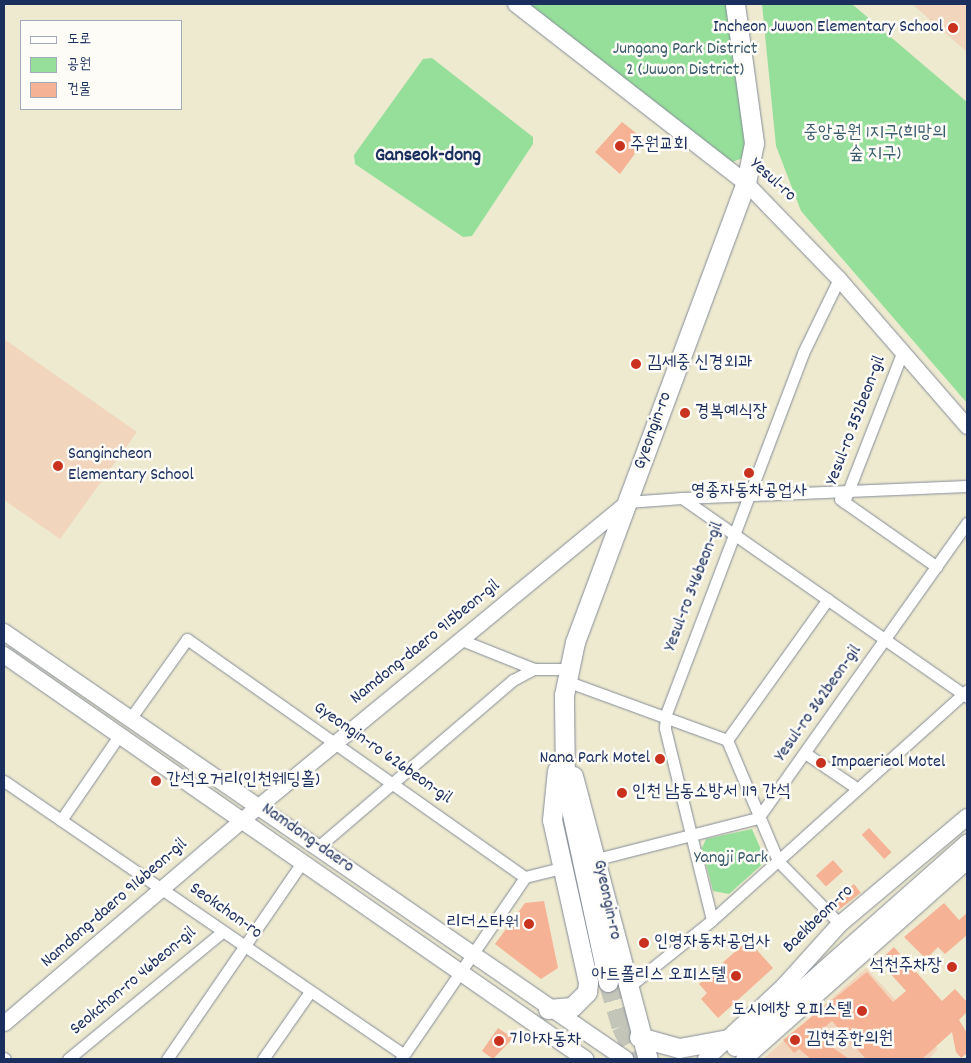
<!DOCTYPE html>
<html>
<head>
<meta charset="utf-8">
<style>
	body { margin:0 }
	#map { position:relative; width:971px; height:1063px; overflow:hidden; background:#eeead0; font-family:Dekko,"Poor Story",sans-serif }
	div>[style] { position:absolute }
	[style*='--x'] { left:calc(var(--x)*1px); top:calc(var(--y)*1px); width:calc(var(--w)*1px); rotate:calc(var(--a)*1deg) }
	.built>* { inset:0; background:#f1d5bd }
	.green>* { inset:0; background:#96df9a }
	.building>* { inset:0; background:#f5b295; transform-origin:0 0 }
	.primary-tunnel>* { height:19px; margin-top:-9.5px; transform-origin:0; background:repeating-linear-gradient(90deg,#c4c5b9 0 19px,transparent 0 28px) }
	.roads { filter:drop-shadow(0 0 1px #848c97) drop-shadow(0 0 1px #848c97) }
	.minor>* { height:11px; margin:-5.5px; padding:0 5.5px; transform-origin:5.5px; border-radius:5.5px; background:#fff }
	.tertiary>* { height:15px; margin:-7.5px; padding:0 7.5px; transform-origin:7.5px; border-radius:7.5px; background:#fff }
	.secondary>* { height:16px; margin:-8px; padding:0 8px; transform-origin:8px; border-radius:8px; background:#fff }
	.primary>* { height:19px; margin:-9.5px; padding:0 9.5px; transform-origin:9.5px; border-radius:9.5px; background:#fff }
	.dots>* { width:14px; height:14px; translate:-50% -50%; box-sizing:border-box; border:2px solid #fdfcf7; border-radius:50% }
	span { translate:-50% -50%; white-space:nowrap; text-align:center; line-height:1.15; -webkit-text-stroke:5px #fdfcf7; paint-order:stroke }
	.poi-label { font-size:18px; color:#1b2f5e }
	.right { translate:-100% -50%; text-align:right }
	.left { translate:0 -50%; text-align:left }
	.park-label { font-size:18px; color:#3a5b6d }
	.street-label { font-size:18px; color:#1b2f5e }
	.quarter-label { font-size:20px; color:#1b2f5e; font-weight:700 }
	.frame { position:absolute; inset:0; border:5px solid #1b2f5e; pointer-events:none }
	.legend { position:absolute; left:20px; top:20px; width:162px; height:90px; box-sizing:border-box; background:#fdfcf7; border:1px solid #a3aaba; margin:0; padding:6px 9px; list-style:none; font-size:15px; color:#1b2f5e }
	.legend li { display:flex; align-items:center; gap:10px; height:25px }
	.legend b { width:25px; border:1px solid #a3aaba }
</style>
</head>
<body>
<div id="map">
	<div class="built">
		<i style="clip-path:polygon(912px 4px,967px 4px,967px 52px)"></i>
		<i style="clip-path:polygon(4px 339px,137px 432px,60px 539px,4px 500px)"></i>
		<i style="clip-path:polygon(866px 968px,936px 1043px,937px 1050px,929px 1059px,763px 1059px)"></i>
	</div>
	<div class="green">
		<i style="clip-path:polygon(516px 4px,735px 4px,754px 143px,745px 157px,730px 163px)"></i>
		<i style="clip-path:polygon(762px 4px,852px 4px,967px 102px,967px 403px,801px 211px,776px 146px)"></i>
		<i style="clip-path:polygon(432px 58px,533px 137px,533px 144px,472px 236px,463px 237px,355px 164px,354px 155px,423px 59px)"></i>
		<i style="clip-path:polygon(752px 829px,766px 861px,729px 894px,713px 891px,702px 848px,706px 839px)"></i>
	</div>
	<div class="building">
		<i style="clip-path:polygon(622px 122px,645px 140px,620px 174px,595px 152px)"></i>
		<i style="left:869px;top:828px;width:33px;height:10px;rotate:47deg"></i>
		<i style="left:833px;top:860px;width:15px;height:23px;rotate:48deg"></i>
		<i style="left:854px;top:884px;width:11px;height:29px;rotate:52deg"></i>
		<i style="clip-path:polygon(544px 901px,558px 968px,541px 979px,495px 944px,525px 903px)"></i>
		<i style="clip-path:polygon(944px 903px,959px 920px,967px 913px,967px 935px,945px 954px,938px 947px,926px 959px,904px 937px)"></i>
		<i style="clip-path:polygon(748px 940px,773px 968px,718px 1018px,701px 999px,707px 993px,699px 984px)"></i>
		<i style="clip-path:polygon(894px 947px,942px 1001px,955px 989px,967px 1002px,967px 1012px,959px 1020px,967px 1033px,967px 1053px,961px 1058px,956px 1052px,952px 1032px,922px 1059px,866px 1059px,832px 1021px,815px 1035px,849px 1059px,811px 1059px,799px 1049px,794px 1053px,783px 1040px,867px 972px,893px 1002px,906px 991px,879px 961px)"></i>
		<i style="clip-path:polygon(498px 1028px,513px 1038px,493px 1059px,482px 1051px)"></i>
	</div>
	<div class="primary-tunnel">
		<i style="--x:608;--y:982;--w:46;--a:73.5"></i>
		<i style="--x:621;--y:1026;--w:37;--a:64"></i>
	</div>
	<div class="roads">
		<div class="minor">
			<i style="--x:682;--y:498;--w:285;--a:-2.4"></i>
			<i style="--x:840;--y:499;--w:118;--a:35"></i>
			<i style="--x:627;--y:502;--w:55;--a:-4.2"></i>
			<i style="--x:682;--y:498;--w:348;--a:34.9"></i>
			<i style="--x:844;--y:502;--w:160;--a:-68.7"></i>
			<i style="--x:459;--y:639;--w:81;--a:21.8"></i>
			<i style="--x:534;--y:669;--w:34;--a:0"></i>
			<i style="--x:566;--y:681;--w:171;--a:20.1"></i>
			<i style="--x:727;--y:740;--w:131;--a:67.1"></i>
			<i style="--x:778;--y:861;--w:88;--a:45.5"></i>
			<i style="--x:130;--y:719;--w:98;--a:-54.5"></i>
			<i style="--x:187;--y:639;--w:413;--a:35.2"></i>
			<i style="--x:525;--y:877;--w:38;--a:-14"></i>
			<i style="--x:727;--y:740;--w:173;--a:-54.4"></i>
			<i style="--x:805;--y:753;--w:60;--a:34.2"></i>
			<i style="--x:4;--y:781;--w:483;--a:34.4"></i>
			<i style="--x:61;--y:820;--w:104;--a:-55.5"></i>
			<i style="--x:318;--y:847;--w:257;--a:-40.6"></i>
			<i style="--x:513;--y:680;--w:24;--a:-28"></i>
			<i style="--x:597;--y:859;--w:166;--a:-14.3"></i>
			<i style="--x:758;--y:818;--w:362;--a:-54.7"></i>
			<i style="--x:712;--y:920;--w:198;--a:-103.8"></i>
			<i style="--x:665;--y:728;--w:14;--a:-86"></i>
			<i style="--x:666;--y:714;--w:386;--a:-69.2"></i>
			<i style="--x:803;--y:353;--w:82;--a:-64.1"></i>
			<i style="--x:626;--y:989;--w:110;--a:-38.7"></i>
			<i style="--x:712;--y:920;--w:343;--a:-42"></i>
			<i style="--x:4;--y:1058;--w:1;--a:45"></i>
			<i style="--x:68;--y:1059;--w:200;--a:-39.5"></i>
			<i style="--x:167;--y:1059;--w:240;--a:-55.5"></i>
			<i style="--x:263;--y:1059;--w:80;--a:-55.1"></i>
			<i style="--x:401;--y:1059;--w:220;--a:-55.7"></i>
		</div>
		<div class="tertiary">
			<i style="--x:746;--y:183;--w:134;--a:45.9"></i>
			<i style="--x:839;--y:279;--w:195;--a:49"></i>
			<i style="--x:4;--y:1023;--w:323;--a:-40.5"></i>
			<i style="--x:250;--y:813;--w:489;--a:-39.5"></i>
		</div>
		<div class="secondary">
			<i style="--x:516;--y:4;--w:291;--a:37.9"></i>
			<i style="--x:4;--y:632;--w:754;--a:34.51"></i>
			<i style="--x:4;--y:655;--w:708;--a:34.81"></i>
			<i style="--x:735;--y:1048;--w:310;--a:-41.5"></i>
			<i style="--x:706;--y:1059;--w:105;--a:-43.1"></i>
			<i style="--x:783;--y:987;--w:85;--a:-47.9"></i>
			<i style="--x:840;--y:924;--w:166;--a:-40.1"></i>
			<i style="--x:744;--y:1059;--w:298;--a:-41.6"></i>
		</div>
		<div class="primary">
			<i style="--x:573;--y:776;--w:293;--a:75.2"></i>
			<i style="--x:608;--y:982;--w:205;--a:-102.1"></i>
			<i style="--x:565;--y:782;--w:87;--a:-90.7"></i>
			<i style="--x:564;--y:695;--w:54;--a:-78.3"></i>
			<i style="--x:575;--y:642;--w:490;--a:-69.6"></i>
			<i style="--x:746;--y:183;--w:41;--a:-78.7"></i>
			<i style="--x:754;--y:143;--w:140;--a:-97.8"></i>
			<i style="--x:548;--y:1009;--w:24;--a:-5"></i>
			<i style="--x:572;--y:1007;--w:21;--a:-45"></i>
			<i style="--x:587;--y:992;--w:10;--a:-84"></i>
			<i style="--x:588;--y:982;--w:166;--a:-102.5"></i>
			<i style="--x:552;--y:820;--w:50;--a:-84.3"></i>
			<i style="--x:639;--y:1037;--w:41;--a:15.4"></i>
			<i style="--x:679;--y:1048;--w:51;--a:-10.2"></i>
		</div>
	</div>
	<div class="dots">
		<i style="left:953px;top:28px;background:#c8321e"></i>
		<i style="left:620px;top:146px;background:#c8321e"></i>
		<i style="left:636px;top:364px;background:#c8321e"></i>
		<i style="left:685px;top:413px;background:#c8321e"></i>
		<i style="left:58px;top:466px;background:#c8321e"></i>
		<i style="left:749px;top:473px;background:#c8321e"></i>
		<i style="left:660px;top:759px;background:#c8321e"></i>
		<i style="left:821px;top:763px;background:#c8321e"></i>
		<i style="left:156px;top:781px;background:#c8321e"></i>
		<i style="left:622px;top:793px;background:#c8321e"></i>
		<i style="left:529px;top:924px;background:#c8321e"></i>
		<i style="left:644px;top:943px;background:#c8321e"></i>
		<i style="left:952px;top:967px;background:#c8321e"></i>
		<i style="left:736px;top:976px;background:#c8321e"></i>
		<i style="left:862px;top:1011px;background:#c8321e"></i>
		<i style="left:795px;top:1040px;background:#c8321e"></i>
		<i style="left:499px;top:1041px;background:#c8321e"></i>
	</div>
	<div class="poi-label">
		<span class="right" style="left:943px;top:28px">Incheon Juwon Elementary School</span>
		<span class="left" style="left:630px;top:146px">주원교회</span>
		<span class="left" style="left:647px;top:364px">김세중 신경외과</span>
		<span class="left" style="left:695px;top:413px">경복예식장</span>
		<span class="left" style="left:68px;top:466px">Sangincheon<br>Elementary School</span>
		<span style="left:749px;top:492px">영종자동차공업사</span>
		<span class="right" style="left:650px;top:759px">Nana Park Motel</span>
		<span class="left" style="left:831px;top:763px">Impaerieol Motel</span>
		<span class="left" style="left:166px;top:781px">간석오거리(인천웨딩홀)</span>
		<span class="left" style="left:632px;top:793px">인천 남동소방서 119 간석</span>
		<span class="right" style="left:519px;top:924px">리더스타워</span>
		<span class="left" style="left:654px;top:943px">인영자동차공업사</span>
		<span class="right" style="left:942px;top:967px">석천주차장</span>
		<span class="right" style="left:726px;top:976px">아트폴리스 오피스텔</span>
		<span class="right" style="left:852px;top:1011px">도시에창 오피스텔</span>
		<span class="left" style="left:806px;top:1040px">김현중한의원</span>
		<span class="left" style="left:509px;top:1041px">기아자동차</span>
	</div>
	<div class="park-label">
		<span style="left:685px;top:61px">Jungang Park District<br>2 (Juwon District)</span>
		<span style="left:875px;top:145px">중앙공원 1지구(희망의<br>숲 지구)</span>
		<span style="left:731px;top:859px">Yangji Park</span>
	</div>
	<div class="street-label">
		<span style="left:772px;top:181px;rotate:42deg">Yesul-ro</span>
		<span style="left:857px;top:421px;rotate:-69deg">Yesul-ro 352beon-gil</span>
		<span style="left:654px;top:431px;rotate:-70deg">Gyeongin-ro</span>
		<span style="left:695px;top:587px;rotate:-69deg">Yesul-ro 346beon-gil</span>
		<span style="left:426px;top:643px;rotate:-39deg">Namdong-daero 915beon-gil</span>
		<span style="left:819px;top:704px;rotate:-55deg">Yesul-ro 362beon-gil</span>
		<span style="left:382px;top:754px;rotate:35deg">Gyeongin-ro 626beon-gil</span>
		<span style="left:307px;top:839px;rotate:35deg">Namdong-daero</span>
		<span style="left:606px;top:900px;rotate:78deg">Gyeongin-ro</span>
		<span style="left:115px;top:904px;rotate:-41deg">Namdong-daero 916beon-gil</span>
		<span style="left:225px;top:912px;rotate:35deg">Seokchon-ro</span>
		<span style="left:819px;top:920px;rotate:-44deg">Baekbeom-ro</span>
		<span style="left:134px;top:982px;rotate:-40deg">Seokchon-ro 46beon-gil</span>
	</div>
	<div class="quarter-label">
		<span style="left:428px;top:156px">Ganseok-dong</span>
	</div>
	<div class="frame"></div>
	<ul class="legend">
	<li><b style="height:6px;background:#fff"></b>도로</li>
	<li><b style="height:14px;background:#96df9a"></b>공원</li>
	<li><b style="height:14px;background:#f5b295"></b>건물</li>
	</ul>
</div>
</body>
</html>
